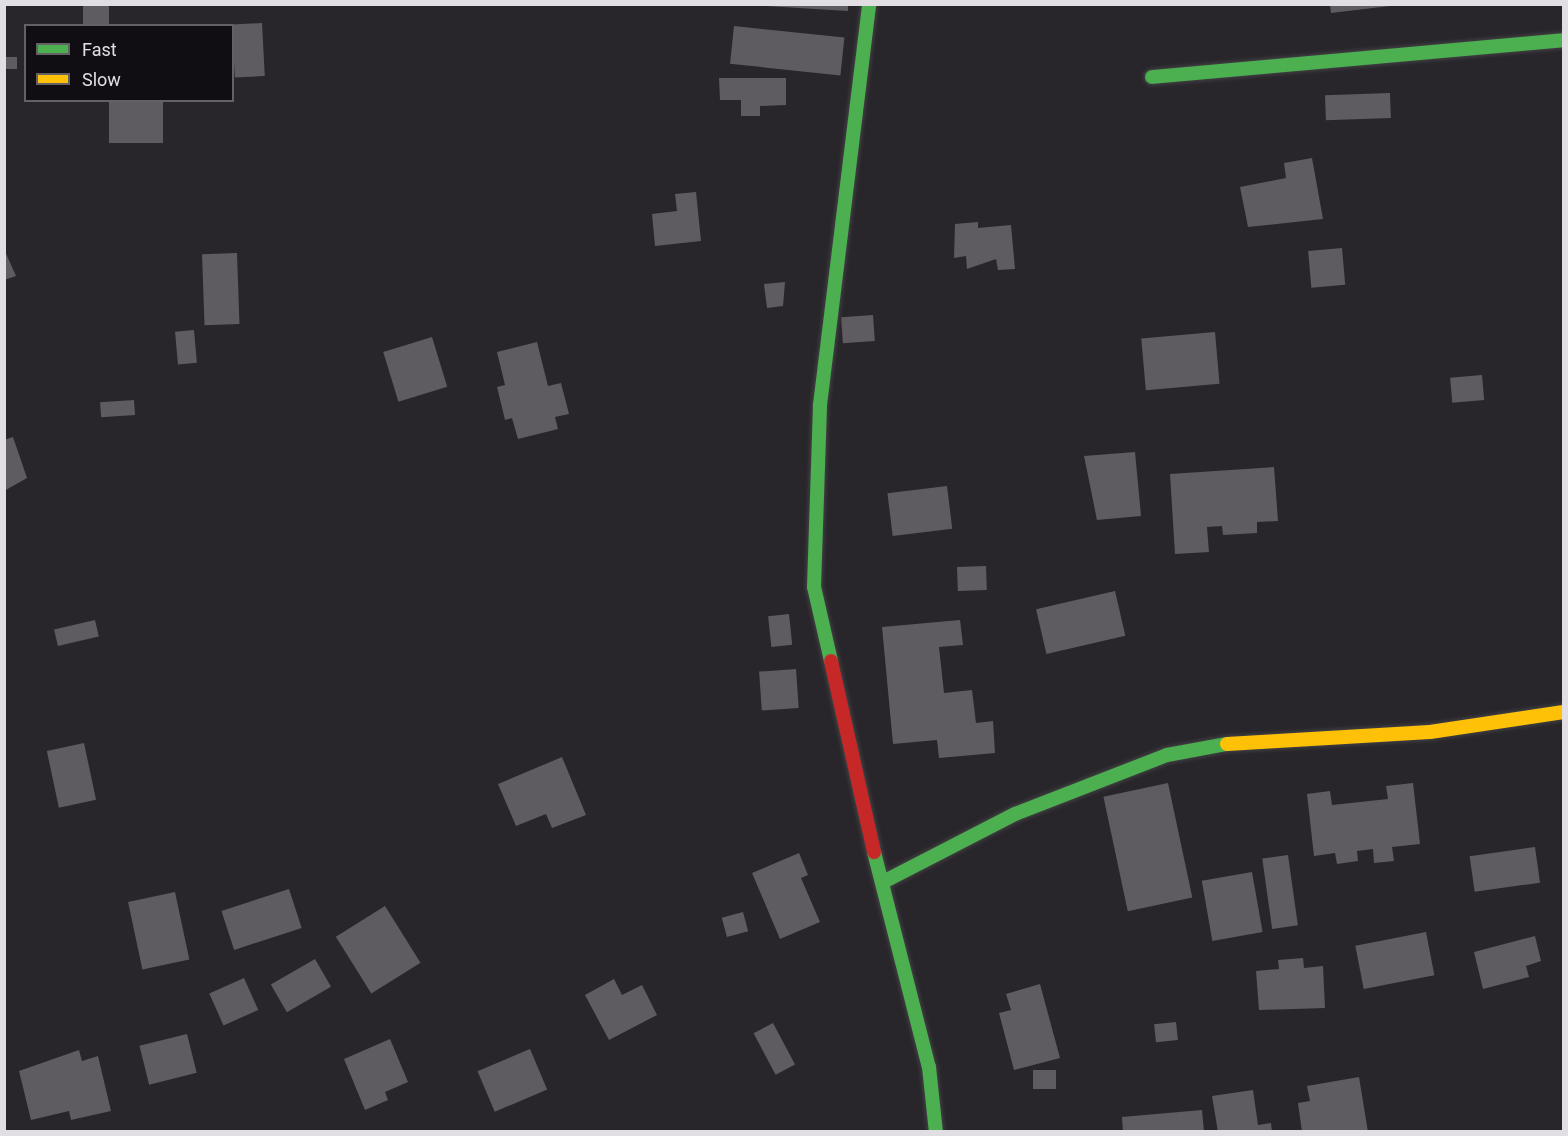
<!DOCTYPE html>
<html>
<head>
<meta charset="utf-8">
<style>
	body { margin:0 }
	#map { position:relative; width:1568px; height:1136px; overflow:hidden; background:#28262a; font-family:Roboto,sans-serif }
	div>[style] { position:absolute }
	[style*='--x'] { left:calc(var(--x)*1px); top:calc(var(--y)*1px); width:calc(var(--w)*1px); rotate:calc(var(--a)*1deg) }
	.building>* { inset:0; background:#5e5c60; transform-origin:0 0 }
	.roads { filter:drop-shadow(0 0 2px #424145) drop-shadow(0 0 2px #424145) }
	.fast>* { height:14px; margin:-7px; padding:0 7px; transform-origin:7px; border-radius:7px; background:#4caf50 }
	.slow>* { height:14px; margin:-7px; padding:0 7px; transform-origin:7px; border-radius:7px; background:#ffc107 }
	.jam>* { height:14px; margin:-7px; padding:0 7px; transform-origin:7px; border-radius:7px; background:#c62828 }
	span { translate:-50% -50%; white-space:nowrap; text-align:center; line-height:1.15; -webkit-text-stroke:6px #100e12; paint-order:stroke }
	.frame { position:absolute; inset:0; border:6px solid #e0dee3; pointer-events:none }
	.legend { position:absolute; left:24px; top:24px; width:210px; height:78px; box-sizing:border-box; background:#100e12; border:2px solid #636166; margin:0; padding:8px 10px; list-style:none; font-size:18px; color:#e0dee3 }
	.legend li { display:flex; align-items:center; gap:12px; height:30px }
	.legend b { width:30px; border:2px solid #636166 }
</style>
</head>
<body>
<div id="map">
	<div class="building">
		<i style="left:83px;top:4px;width:26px;height:22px"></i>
		<i style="clip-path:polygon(736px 4px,848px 4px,848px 11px)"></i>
		<i style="clip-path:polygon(1330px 4px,1390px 4px,1390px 6px,1331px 13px)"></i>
		<i style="left:262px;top:23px;width:53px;height:30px;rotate:87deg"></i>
		<i style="left:734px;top:26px;width:111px;height:38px;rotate:6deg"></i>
		<i style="left:17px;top:57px;width:12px;height:13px;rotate:90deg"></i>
		<i style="clip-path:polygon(719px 78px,786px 78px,786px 105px,760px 106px,760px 116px,741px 116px,741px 100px,720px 100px)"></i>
		<i style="left:1390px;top:93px;width:25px;height:65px;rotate:88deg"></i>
		<i style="left:109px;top:100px;width:54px;height:43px"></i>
		<i style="clip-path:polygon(1312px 158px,1323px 219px,1248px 227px,1240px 187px,1286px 178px,1284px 163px)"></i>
		<i style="clip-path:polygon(696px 192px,701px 241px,655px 246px,652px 214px,677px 211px,675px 194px)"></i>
		<i style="clip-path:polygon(978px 222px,978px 228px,1011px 225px,1015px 269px,998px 270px,996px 259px,967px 269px,966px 256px,954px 258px,955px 224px)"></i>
		<i style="left:1342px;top:248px;width:37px;height:34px;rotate:85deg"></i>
		<i style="clip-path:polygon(4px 249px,16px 276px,4px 280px)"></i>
		<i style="left:237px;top:253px;width:71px;height:35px;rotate:88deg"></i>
		<i style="clip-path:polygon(785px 282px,783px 306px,767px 308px,764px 284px)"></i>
		<i style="left:873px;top:315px;width:26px;height:32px;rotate:86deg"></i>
		<i style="left:194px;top:330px;width:33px;height:19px;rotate:85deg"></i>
		<i style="left:1215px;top:332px;width:52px;height:74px;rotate:85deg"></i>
		<i style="left:432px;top:337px;width:52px;height:51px;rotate:73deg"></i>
		<i style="clip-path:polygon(537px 342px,548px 386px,561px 383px,569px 414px,555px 417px,558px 429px,518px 439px,512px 418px,505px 420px,497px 387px,505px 385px,497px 352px)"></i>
		<i style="left:1482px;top:375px;width:25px;height:32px;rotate:85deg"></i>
		<i style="left:134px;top:400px;width:15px;height:34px;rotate:86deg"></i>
		<i style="clip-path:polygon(13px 437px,27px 478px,4px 491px,4px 440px)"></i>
		<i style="clip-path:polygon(1135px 452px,1141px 516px,1097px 520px,1084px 456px)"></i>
		<i style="clip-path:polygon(1274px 467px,1278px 521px,1257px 522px,1257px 533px,1223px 535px,1222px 526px,1207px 527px,1209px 552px,1175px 554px,1170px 474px)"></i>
		<i style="left:947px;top:486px;width:43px;height:60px;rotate:83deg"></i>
		<i style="left:986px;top:566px;width:24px;height:29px;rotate:88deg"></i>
		<i style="left:1115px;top:591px;width:46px;height:81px;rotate:77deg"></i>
		<i style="left:789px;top:614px;width:31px;height:21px;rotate:84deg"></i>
		<i style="left:95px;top:620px;width:17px;height:42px;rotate:77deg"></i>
		<i style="clip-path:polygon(960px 620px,963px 645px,939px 647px,944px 693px,972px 690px,976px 723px,993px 721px,995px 753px,939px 758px,937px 740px,893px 744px,882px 627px)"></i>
		<i style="left:796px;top:669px;width:39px;height:37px;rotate:86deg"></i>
		<i style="left:84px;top:743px;width:58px;height:38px;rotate:78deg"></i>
		<i style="clip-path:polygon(562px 757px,586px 815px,552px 828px,546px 814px,516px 826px,498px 784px)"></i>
		<i style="left:1168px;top:783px;width:117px;height:66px;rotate:78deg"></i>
		<i style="clip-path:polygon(1413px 783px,1420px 844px,1392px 847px,1394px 861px,1374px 863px,1373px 849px,1357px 851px,1358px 861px,1337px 864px,1335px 853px,1314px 856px,1307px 794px,1330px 791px,1332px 805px,1388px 799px,1386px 786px)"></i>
		<i style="left:1535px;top:847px;width:36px;height:66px;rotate:82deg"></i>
		<i style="clip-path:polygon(799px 853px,808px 875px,801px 878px,820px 922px,780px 939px,752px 873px)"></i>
		<i style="left:1288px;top:855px;width:71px;height:26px;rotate:82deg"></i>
		<i style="left:1252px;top:872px;width:61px;height:51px;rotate:80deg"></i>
		<i style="left:289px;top:889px;width:41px;height:71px;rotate:72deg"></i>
		<i style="left:175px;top:892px;width:69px;height:48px;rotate:78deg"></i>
		<i style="left:385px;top:906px;width:67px;height:58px;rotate:58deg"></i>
		<i style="left:743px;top:912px;width:20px;height:22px;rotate:75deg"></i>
		<i style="left:1426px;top:932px;width:44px;height:72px;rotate:79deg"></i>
		<i style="clip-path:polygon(1535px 936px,1541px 961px,1526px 966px,1529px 977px,1483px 989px,1474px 952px)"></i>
		<i style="clip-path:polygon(1303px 958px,1304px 968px,1323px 966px,1325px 1008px,1259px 1010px,1256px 971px,1279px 969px,1278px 960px)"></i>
		<i style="left:315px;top:959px;width:32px;height:51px;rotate:60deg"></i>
		<i style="left:244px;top:978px;width:35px;height:38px;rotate:66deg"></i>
		<i style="clip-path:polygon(614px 979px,622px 995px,642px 985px,657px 1015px,609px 1040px,585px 995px)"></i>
		<i style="clip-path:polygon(1040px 984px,1060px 1058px,1014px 1070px,999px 1013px,1011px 1010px,1006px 994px)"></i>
		<i style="left:1176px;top:1022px;width:18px;height:22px;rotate:84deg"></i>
		<i style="left:773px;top:1023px;width:47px;height:22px;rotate:62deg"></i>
		<i style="left:187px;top:1034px;width:40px;height:49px;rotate:76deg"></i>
		<i style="clip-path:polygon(390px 1039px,408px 1082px,385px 1092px,388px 1100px,365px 1110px,344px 1059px)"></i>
		<i style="left:530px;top:1049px;width:44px;height:57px;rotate:67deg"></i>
		<i style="clip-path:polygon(79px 1050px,82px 1061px,98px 1056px,111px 1111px,71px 1120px,69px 1111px,31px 1120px,19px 1071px)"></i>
		<i style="left:1056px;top:1070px;width:19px;height:23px;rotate:90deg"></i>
		<i style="clip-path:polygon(1359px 1077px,1368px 1132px,1302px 1132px,1298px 1103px,1310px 1101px,1307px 1086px)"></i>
		<i style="clip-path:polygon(1253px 1090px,1258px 1125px,1271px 1123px,1272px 1132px,1218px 1132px,1212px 1096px)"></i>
		<i style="clip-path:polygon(1202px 1110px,1204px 1132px,1123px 1132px,1122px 1117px)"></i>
	</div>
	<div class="roads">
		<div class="fast">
			<i style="--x:1152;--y:77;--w:414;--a:-5.1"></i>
			<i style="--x:831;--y:661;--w:76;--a:-102.9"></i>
			<i style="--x:814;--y:587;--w:182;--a:-88.1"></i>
			<i style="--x:820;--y:405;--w:404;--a:-83"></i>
			<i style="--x:874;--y:852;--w:222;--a:75.7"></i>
			<i style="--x:929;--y:1067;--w:65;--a:83.9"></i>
			<i style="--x:883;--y:882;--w:148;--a:-27.3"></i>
			<i style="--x:1015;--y:814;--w:163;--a:-21.2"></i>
			<i style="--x:1167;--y:755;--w:61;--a:-10.4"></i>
		</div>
		<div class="slow">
			<i style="--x:1227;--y:744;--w:203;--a:-3.4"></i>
			<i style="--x:1430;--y:732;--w:135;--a:-8.5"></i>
		</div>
		<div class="jam">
			<i style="--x:831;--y:661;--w:196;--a:77.3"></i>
		</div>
	</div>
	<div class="frame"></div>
	<ul class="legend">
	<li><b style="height:8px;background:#4caf50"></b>Fast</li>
	<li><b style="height:8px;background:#ffc107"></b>Slow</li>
	</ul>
</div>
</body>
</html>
